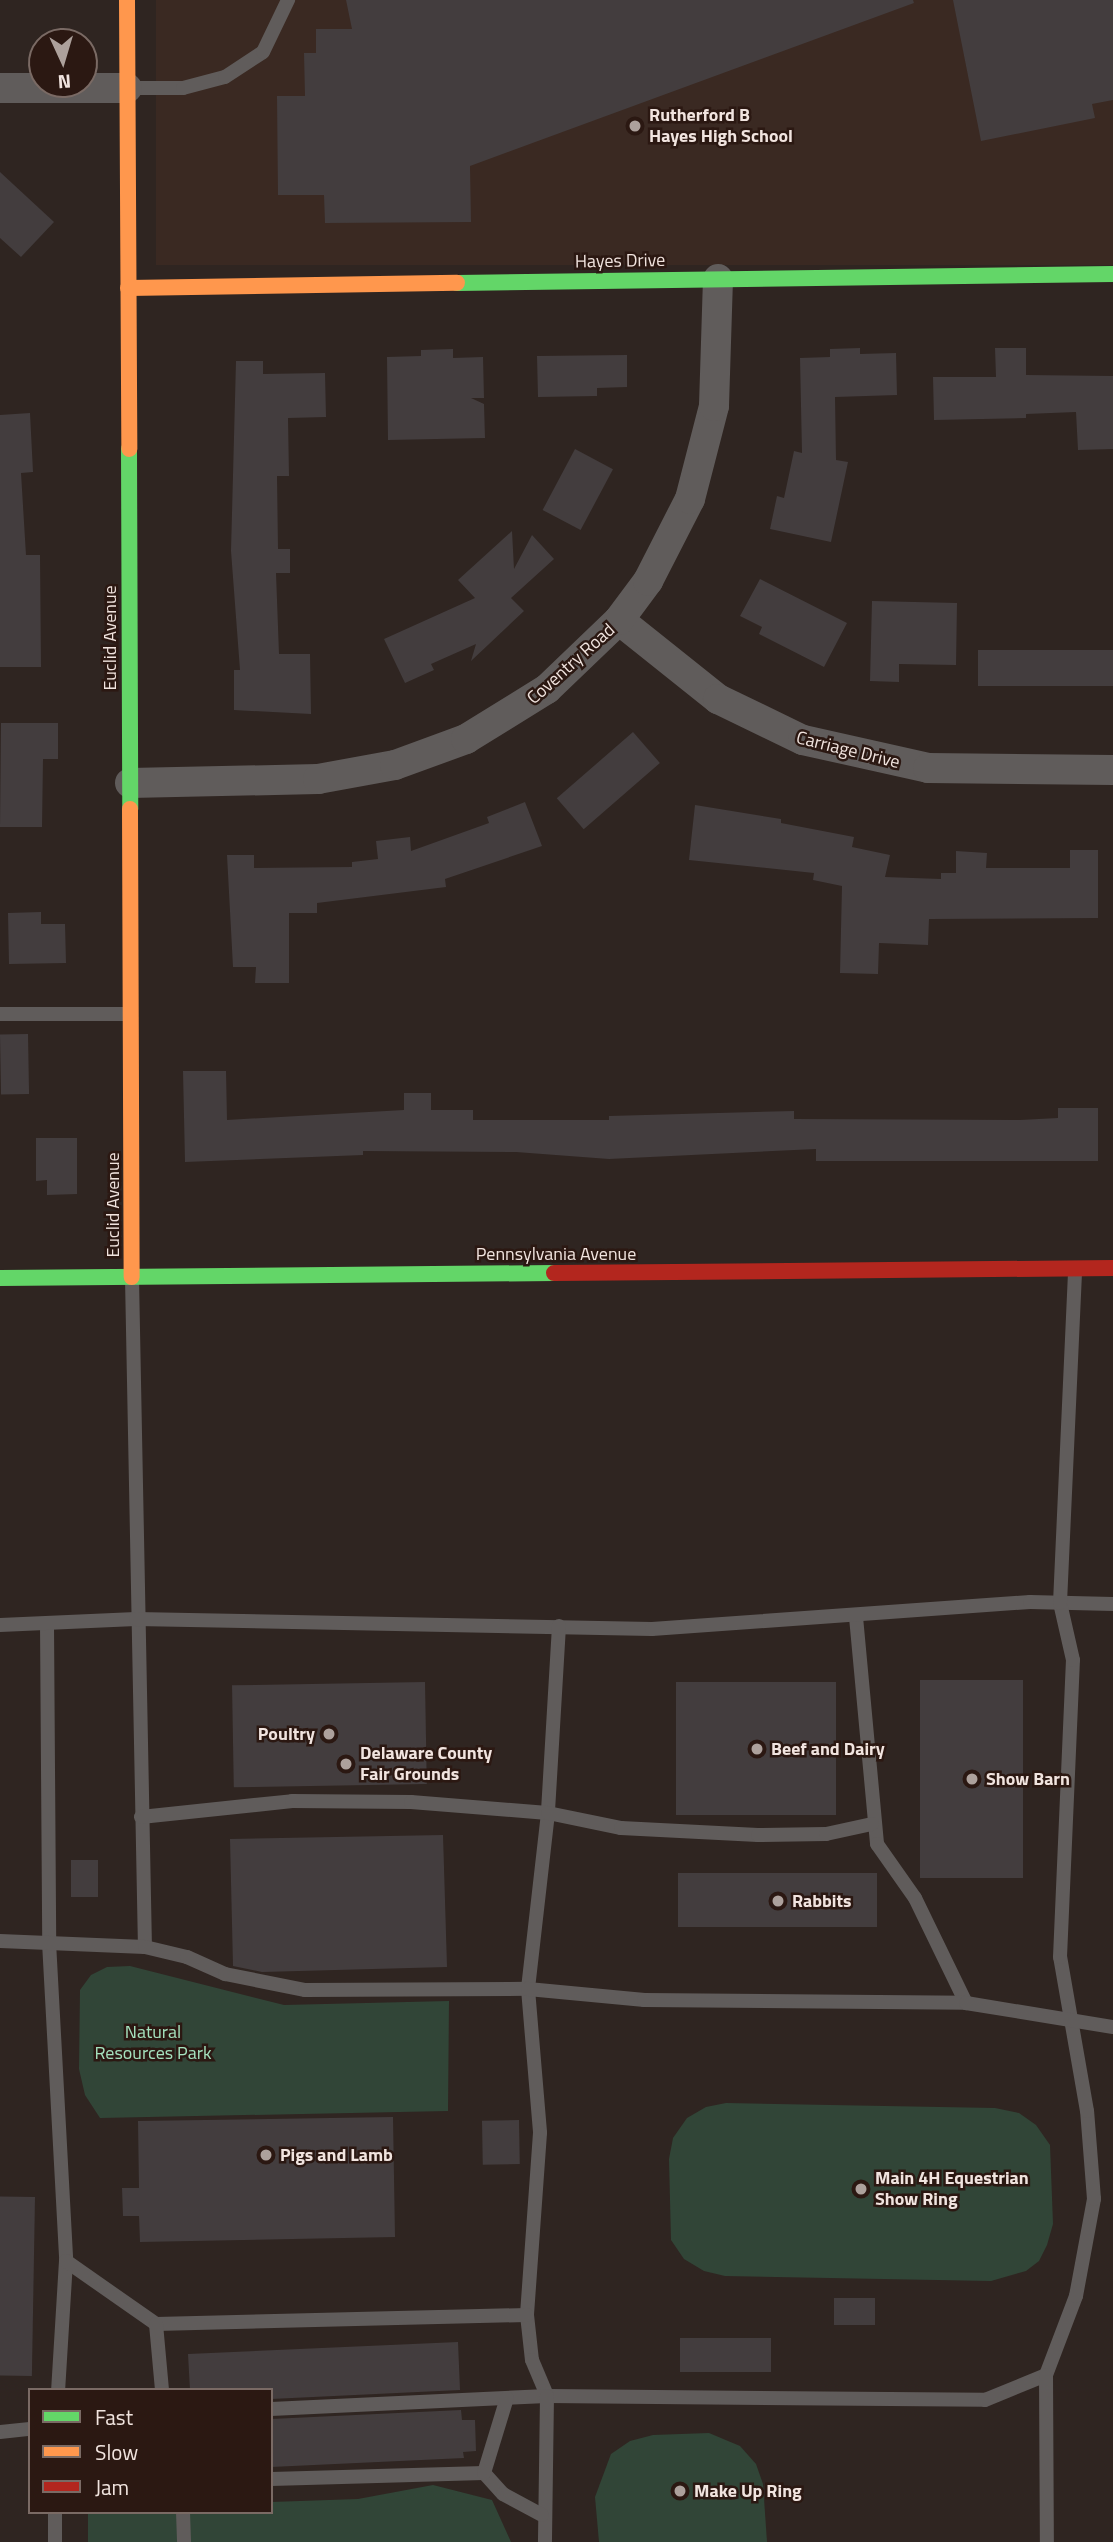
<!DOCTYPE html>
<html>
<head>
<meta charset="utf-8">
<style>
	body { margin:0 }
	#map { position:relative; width:1113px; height:2542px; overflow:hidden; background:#2f2521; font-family:"Titillium Web",sans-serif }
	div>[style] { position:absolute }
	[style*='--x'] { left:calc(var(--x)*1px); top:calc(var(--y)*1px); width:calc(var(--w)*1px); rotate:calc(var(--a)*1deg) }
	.education>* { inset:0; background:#3a2922; transform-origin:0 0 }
	.green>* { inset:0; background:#314537 }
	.building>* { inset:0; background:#433d3e; transform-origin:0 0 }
	.lane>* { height:14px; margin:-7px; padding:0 7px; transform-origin:7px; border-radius:7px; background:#605c5b }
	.street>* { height:30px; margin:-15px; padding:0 15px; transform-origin:15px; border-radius:15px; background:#605c5b }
	.fast>* { height:16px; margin:-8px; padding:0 8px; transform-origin:8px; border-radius:8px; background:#63d668 }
	.slow>* { height:16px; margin:-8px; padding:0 8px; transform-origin:8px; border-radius:8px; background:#ff974d }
	.jam>* { height:16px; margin:-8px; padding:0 8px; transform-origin:8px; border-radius:8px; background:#b3261e }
	.dots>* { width:19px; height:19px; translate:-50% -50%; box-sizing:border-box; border:4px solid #2b1812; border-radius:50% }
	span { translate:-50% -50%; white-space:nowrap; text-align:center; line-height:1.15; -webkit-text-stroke:5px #2b1812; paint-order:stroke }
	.poi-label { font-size:18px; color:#f1e4df; font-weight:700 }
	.left { translate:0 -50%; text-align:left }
	.right { translate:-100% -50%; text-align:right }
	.street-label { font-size:18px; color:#f1e4df }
	.park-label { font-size:18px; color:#a5e2be }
	.legend { position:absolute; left:28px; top:2388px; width:245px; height:126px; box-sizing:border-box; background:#2b1812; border:2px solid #7a6a64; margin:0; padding:9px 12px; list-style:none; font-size:21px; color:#f1e4df }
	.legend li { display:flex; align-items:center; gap:14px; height:35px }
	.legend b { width:35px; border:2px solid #7a6a64 }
	.north { position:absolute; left:28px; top:28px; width:70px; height:70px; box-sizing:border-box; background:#2b1812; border:2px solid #7a6a64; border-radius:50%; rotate:176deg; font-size:19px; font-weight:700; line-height:28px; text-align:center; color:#f1e4df }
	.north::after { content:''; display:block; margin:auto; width:24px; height:32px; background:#ada19c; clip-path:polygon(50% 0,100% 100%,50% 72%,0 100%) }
</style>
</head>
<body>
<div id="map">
	<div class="education">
		<i style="left:156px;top:0;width:957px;height:265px"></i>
	</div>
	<div class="green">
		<i style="clip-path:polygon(130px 1966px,284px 2005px,449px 2001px,448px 2111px,100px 2118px,85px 2095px,79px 2069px,80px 1990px,91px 1975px,107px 1967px)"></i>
		<i style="clip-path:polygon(726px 2103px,995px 2108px,1019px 2113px,1036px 2125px,1050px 2145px,1053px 2224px,1047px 2245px,1039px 2261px,1026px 2271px,991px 2281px,725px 2276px,704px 2271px,684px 2259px,671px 2240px,669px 2159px,673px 2138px,687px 2118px,706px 2107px)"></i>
		<i style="clip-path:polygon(709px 2433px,740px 2446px,756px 2464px,763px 2484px,767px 2542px,599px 2542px,595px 2497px,611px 2454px,630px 2441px,653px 2435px)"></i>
		<i style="clip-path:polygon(433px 2485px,492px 2500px,511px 2542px,88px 2542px,88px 2512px,271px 2512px,271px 2502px,358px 2499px)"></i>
	</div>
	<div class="building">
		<i style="clip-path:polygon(346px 0,913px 0,914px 3px,470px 166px,471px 222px,325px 223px,324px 195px,278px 195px,277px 96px,305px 96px,304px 53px,316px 53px,316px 29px,352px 29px)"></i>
		<i style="clip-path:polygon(953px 0,1113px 0,1113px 100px,1092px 104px,1095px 118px,981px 141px)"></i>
		<i style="clip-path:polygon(0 172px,54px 222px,21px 257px,0 238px)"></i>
		<i style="clip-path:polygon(860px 348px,860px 354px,896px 353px,897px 395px,835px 397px,836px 460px,848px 462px,831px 542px,770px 529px,777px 496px,784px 498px,794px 451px,802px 453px,800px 358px,830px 357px,830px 349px)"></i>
		<i style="clip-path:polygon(995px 348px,1026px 348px,1026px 375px,1113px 376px,1113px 449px,1078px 450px,1076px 412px,1026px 414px,1026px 418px,934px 420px,933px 377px,996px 377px)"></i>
		<i style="clip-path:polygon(453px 349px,453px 358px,483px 357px,484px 398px,471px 398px,484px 404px,485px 438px,388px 440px,387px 357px,421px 356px,421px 350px)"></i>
		<i style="clip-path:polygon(627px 355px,627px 387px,597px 388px,597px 396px,538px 397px,537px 356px)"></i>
		<i style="clip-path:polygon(236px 361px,263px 361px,263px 374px,325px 373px,326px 417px,288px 418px,289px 476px,277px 476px,278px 549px,290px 549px,290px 573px,276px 573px,279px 654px,310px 654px,311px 714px,234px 710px,234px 670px,240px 670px,231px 551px)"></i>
		<i style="clip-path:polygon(30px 413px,33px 472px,21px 473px,26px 555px,40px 555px,41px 667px,0 667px,0 415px)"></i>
		<i style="left:575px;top:449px;width:43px;height:69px;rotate:28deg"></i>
		<i style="clip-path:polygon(512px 531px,514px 569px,532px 535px,554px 559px,511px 598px,524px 611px,471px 661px,476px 644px,431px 664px,434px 670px,405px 683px,384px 639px,475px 598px,458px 580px)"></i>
		<i style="clip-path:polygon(760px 579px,847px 623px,824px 667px,759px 634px,762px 627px,740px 616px)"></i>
		<i style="clip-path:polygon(872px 601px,957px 603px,956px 665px,899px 664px,899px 682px,870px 681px)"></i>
		<i style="left:1113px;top:650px;width:36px;height:135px;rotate:90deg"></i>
		<i style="clip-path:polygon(1px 723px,58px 723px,58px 759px,43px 759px,42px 827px,0 827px)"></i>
		<i style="left:633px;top:732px;width:41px;height:101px;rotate:49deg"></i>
		<i style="clip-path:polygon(525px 802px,542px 846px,445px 879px,446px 887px,317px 903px,317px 913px,289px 913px,289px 983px,255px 983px,256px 967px,233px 967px,227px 855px,254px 855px,254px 868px,352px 867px,352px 862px,378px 859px,376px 841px,410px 837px,411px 851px,489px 823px,487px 817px)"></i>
		<i style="clip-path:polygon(695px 805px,781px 819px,781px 823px,854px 837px,852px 847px,890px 855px,885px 877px,941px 879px,941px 873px,956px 873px,956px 851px,987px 853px,986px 868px,1070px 868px,1070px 850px,1098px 850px,1098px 918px,929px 919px,928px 945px,879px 943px,878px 974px,840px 973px,842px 886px,813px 880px,814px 873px,689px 860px)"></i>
		<i style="clip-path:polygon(41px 912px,41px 924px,65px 924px,66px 963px,9px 964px,8px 913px)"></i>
		<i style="left:28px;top:1034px;width:60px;height:28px;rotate:89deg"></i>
		<i style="clip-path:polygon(183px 1071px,226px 1071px,227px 1120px,404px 1110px,404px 1093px,431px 1093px,431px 1110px,473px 1110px,473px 1120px,609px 1120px,609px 1116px,794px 1111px,794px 1119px,1020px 1120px,1058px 1118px,1058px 1108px,1098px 1108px,1098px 1161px,816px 1161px,816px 1149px,609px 1159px,516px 1152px,363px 1151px,363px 1155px,185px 1162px)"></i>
		<i style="clip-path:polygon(36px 1138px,77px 1138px,77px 1194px,47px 1195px,47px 1180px,36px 1181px)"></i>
		<i style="left:920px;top:1680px;width:103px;height:198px"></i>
		<i style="left:425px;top:1682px;width:102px;height:193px;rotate:89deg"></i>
		<i style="left:836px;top:1682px;width:133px;height:160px;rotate:90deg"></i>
		<i style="clip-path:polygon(443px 1835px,447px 1967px,262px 1972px,233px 1966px,230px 1839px)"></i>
		<i style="left:71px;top:1860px;width:27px;height:37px"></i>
		<i style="left:877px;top:1873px;width:54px;height:199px;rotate:90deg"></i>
		<i style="clip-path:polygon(393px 2117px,395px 2237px,140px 2242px,139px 2216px,123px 2216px,122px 2188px,139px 2188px,138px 2121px)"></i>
		<i style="left:519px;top:2120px;width:44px;height:37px;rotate:89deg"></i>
		<i style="left:35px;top:2197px;width:179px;height:35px;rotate:91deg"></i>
		<i style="left:834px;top:2298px;width:41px;height:27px"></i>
		<i style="left:771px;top:2338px;width:34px;height:91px;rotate:90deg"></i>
		<i style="clip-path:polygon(458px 2342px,460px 2390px,271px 2399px,271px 2390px,190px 2390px,188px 2354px)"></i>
		<i style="clip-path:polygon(461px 2410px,462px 2420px,475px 2420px,476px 2451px,463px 2452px,464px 2458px,271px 2467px,271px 2419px)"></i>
	</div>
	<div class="lane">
		<i style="--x:129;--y:88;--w:54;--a:0"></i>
		<i style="--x:183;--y:88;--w:43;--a:-14.7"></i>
		<i style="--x:225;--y:77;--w:45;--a:-33.3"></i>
		<i style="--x:263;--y:52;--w:58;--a:-64.3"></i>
		<i style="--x:0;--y:1014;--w:128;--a:0"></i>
		<i style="--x:132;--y:1278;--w:669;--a:88.89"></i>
		<i style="--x:856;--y:1617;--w:228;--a:84.7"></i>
		<i style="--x:877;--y:1844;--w:66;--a:54.9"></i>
		<i style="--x:915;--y:1898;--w:117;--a:64.1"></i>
		<i style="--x:47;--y:1624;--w:318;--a:89.6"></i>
		<i style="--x:49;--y:1942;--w:319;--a:86.9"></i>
		<i style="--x:66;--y:2261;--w:129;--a:93.5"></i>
		<i style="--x:0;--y:1625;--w:136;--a:-2.5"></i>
		<i style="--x:136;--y:1619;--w:516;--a:1.11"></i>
		<i style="--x:652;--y:1629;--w:379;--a:-4.1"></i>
		<i style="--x:1030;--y:1602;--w:83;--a:1.4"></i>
		<i style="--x:559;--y:1626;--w:187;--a:93.4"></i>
		<i style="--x:548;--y:1813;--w:177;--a:96.5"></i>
		<i style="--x:528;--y:1989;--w:144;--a:85.2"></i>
		<i style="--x:540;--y:2133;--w:182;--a:94.1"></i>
		<i style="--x:527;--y:2315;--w:45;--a:83.7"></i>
		<i style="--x:532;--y:2360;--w:39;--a:67"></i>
		<i style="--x:547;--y:2396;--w:438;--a:0.5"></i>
		<i style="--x:985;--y:2400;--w:66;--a:-22.3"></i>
		<i style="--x:1046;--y:2375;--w:85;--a:-69.2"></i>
		<i style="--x:1076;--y:2296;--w:99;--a:-79.5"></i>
		<i style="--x:1094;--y:2199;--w:88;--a:-94.5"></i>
		<i style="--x:1087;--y:2111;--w:156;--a:-99.9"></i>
		<i style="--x:1060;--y:1957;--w:297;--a:-87.5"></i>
		<i style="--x:1073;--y:1660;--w:58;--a:-102.8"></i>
		<i style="--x:1060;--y:1603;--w:333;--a:-87.4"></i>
		<i style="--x:141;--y:1817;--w:152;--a:-6"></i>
		<i style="--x:292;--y:1801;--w:119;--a:0.5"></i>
		<i style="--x:411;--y:1802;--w:137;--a:4.6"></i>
		<i style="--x:548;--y:1813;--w:75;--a:11.6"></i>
		<i style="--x:621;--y:1828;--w:137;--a:2.9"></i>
		<i style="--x:758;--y:1835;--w:68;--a:-0.8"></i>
		<i style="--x:826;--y:1834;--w:47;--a:-12.3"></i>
		<i style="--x:0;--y:1941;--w:145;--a:2.4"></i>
		<i style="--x:145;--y:1947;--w:43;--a:13.4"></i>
		<i style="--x:187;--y:1957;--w:42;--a:24.1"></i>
		<i style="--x:225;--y:1974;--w:82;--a:11.3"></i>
		<i style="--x:305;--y:1990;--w:223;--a:-0.3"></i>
		<i style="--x:528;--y:1989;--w:117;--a:5.4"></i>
		<i style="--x:644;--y:2000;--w:322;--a:0.5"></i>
		<i style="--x:966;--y:2003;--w:149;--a:9.3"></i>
		<i style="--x:66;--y:2261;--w:110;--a:35"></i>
		<i style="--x:156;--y:2324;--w:371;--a:-1.4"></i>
		<i style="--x:156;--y:2324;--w:66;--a:84.8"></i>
		<i style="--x:1046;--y:2375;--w:167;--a:89.7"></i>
		<i style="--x:271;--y:2409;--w:276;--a:-2.7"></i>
		<i style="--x:547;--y:2396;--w:146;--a:90.8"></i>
		<i style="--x:0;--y:2432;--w:30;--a:-6"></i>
		<i style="--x:484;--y:2473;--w:28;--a:48"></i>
		<i style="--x:503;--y:2494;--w:44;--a:28.3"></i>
		<i style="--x:271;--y:2479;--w:213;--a:-1.6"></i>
		<i style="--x:484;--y:2473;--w:78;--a:-73"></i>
		<i style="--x:55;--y:2512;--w:30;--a:90"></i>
		<i style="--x:183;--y:2512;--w:30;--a:88"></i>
	</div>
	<div class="street">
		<i style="--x:0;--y:88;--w:127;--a:0"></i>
		<i style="--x:619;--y:620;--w:127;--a:38.6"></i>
		<i style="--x:718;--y:699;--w:94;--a:25.8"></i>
		<i style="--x:803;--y:740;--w:128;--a:12.6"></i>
		<i style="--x:928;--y:768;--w:185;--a:0.6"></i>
		<i style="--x:130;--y:783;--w:188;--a:-1.2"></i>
		<i style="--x:318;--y:779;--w:78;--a:-10.3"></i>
		<i style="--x:395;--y:765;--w:76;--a:-20.1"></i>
		<i style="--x:466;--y:739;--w:95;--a:-31.7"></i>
		<i style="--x:547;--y:689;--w:100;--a:-43.8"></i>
		<i style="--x:619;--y:620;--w:49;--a:-53.4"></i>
		<i style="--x:648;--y:581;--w:92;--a:-62.9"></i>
		<i style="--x:690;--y:499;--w:96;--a:-75.5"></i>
		<i style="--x:714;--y:406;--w:127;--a:-88.2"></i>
	</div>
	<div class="fast">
		<i style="--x:457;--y:283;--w:656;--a:-0.79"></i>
		<i style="--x:129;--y:449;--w:360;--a:89.8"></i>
		<i style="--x:0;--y:1278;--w:554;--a:-0.52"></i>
	</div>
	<div class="slow">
		<i style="--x:127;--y:0;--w:449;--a:89.7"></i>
		<i style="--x:128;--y:288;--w:329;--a:-0.9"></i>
		<i style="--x:130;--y:809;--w:468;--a:89.8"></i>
	</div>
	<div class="jam">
		<i style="--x:554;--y:1273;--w:559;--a:-0.51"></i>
	</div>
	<div class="dots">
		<i style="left:635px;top:126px;background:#ada19c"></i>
		<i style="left:329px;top:1734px;background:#ada19c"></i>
		<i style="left:757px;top:1749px;background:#ada19c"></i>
		<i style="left:346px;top:1764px;background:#ada19c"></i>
		<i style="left:972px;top:1779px;background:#ada19c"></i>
		<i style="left:778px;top:1901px;background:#ada19c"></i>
		<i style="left:266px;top:2155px;background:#ada19c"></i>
		<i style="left:861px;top:2189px;background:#ada19c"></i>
		<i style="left:680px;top:2491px;background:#ada19c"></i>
	</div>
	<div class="poi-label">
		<span class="left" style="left:649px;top:126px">Rutherford B<br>Hayes High School</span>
		<span class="right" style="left:315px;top:1734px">Poultry</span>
		<span class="left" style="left:771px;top:1749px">Beef and Dairy</span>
		<span class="left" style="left:360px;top:1764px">Delaware County<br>Fair Grounds</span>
		<span class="left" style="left:986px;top:1779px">Show Barn</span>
		<span class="left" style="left:792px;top:1901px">Rabbits</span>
		<span class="left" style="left:280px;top:2155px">Pigs and Lamb</span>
		<span class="left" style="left:875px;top:2189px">Main 4H Equestrian<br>Show Ring</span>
		<span class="left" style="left:694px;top:2491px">Make Up Ring</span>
	</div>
	<div class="street-label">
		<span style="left:620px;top:261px;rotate:-1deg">Hayes Drive</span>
		<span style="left:110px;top:638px;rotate:-90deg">Euclid Avenue</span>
		<span style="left:571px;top:664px;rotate:-42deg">Coventry Road</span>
		<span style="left:848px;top:750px;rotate:14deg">Carriage Drive</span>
		<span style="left:113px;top:1205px;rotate:-90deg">Euclid Avenue</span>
		<span style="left:556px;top:1254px">Pennsylvania Avenue</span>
	</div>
	<div class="park-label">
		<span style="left:153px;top:2043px">Natural<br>Resources Park</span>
	</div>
	<ul class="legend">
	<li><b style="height:9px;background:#63d668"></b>Fast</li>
	<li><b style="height:9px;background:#ff974d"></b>Slow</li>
	<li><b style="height:9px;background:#b3261e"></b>Jam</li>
	</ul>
	<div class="north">N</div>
</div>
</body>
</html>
